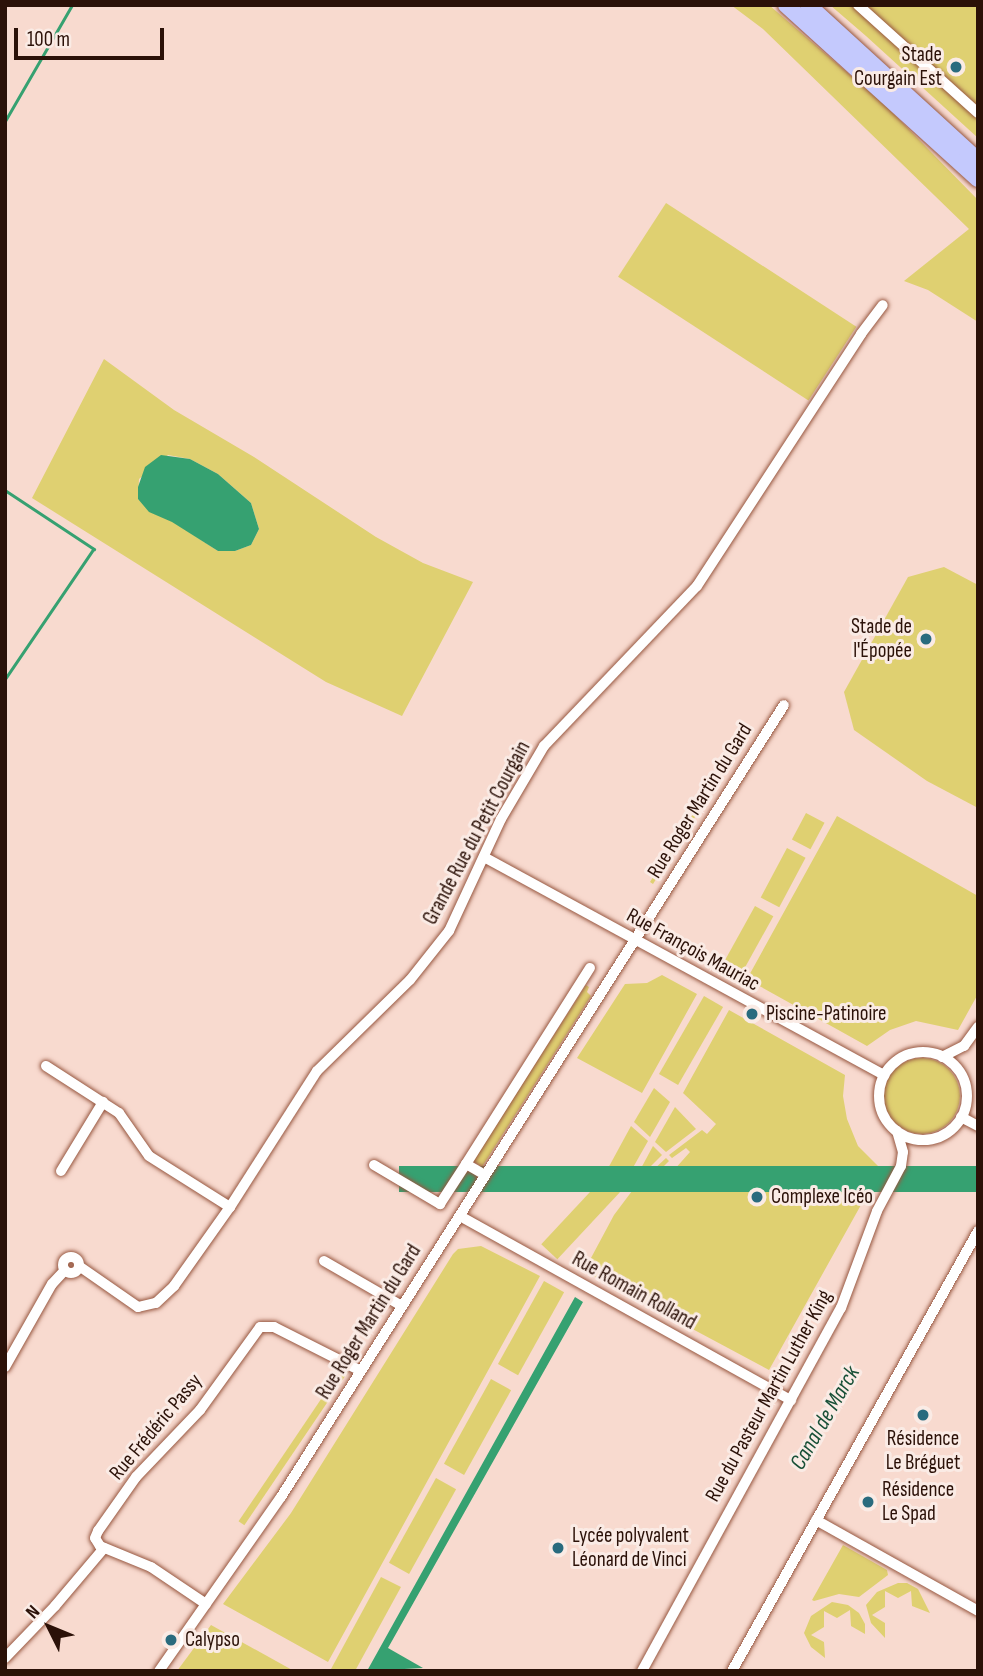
<!DOCTYPE html>
<html>
<head>
<meta charset="utf-8">
<style>
	body { margin:0 }
	#map { position:relative; width:983px; height:1676px; overflow:hidden; background:#f8dacf; font-family:"Sofia Sans Condensed",sans-serif }
	div>[style] { position:absolute }
	[style*='--x'] { left:calc(var(--x)*1px); top:calc(var(--y)*1px); width:calc(var(--w)*1px); rotate:calc(var(--a)*1deg) }
	.green>* { inset:0; background:#dfd071; transform-origin:0 0 }
	.round { border-radius:50% }
	.water>* { inset:0; background:#36a171; transform-origin:0 0 }
	.stream>* { height:2.5px; margin:-1.25px; padding:0 1.25px; transform-origin:1.25px; border-radius:1.25px; background:#36a171 }
	.roads { filter:drop-shadow(0 0 2px #975740) drop-shadow(0 0 2px #975740) }
	.minor>* { height:10px; margin:-5px; padding:0 5px; transform-origin:5px; border-radius:5px; background:#fff }
	.minor>.ring { margin:-5px; padding:0; box-sizing:content-box; background:none; border:10px solid #fff; border-radius:50% }
	.highway>* { height:16px; margin:-8px; padding:0 8px; transform-origin:8px; border-radius:8px; background:#c4c9fd }
	.dots>* { width:19px; height:19px; translate:-50% -50%; box-sizing:border-box; border:4px solid #faebe5; border-radius:50% }
	span { translate:-50% -50%; white-space:nowrap; text-align:center; line-height:1.15; -webkit-text-stroke:6px #faebe5; paint-order:stroke }
	.poi-label { font-size:21px; color:#2b1108 }
	.right { translate:-100% -50%; text-align:right }
	.left { translate:0 -50%; text-align:left }
	.street-label { font-size:21px; color:#2b1108 }
	.water-label { font-size:23px; color:#185037; font-style:italic }
	.frame { position:absolute; inset:0; border:7px solid #2b1108; pointer-events:none }
	.north { position:absolute; left:14px; top:1592px; width:70px; height:70px; -webkit-text-stroke:5px #faebe5; paint-order:stroke; rotate:313deg; font-size:19px; font-weight:700; line-height:28px; text-align:center; color:#2b1108 }
	.north::after { content:''; display:block; margin:auto; width:24px; height:32px; background:#2b1108; clip-path:polygon(50% 0,100% 100%,50% 72%,0 100%) }
	.scale { position:absolute; left:14px; top:28px; width:150px; height:32px; box-sizing:border-box; border:4px solid #2b1108; border-top:0; padding-left:9px; font-size:21px; line-height:24px; white-space:nowrap; color:#2b1108; -webkit-text-stroke:5px #faebe5; paint-order:stroke }
</style>
</head>
<body>
<div id="map">
	<div class="green">
		<i style="clip-path:polygon(731px 5px,769px 5px,886px 106px,978px 200px,978px 322px,928px 290px,904px 281px,969px 229px,763px 29px)"></i>
		<i style="clip-path:polygon(830px 5px,978px 5px,978px 138px,866px 36px)"></i>
		<i style="left:666px;top:203px;width:227px;height:88px;rotate:33deg"></i>
		<i style="clip-path:polygon(evenodd,104px 359px,174px 410px,254px 457px,376px 537px,423px 563px,473px 582px,402px 716px,326px 682px,32px 498px,104px 359px,168px 455px,190px 459px,218px 474px,251px 503px,259px 529px,251px 545px,235px 551px,218px 551px,138px 499px,139px 479px,168px 455px)"></i>
		<i style="clip-path:polygon(944px 567px,978px 585px,978px 808px,927px 781px,854px 730px,844px 692px,908px 577px)"></i>
		<i style="clip-path:polygon(740px 740px,742px 742px,653px 884px,650px 882px)"></i>
		<i style="left:806px;top:813px;width:21px;height:30px;rotate:28deg"></i>
		<i style="clip-path:polygon(837px 816px,978px 896px,978px 994px,958px 1030px,916px 1021px,890px 1030px,867px 1046px,747px 979px)"></i>
		<i style="left:787px;top:848px;width:21px;height:56px;rotate:28deg"></i>
		<i style="left:755px;top:906px;width:21px;height:68px;rotate:29deg"></i>
		<i style="clip-path:polygon(662px 975px,697px 994px,642px 1093px,577px 1058px,625px 984px,647px 983px)"></i>
		<i style="clip-path:polygon(586px 985px,589px 987px,587px 992px,591px 996px,482px 1167px,473px 1161px)"></i>
		<i style="left:704px;top:996px;width:22px;height:90px;rotate:30deg"></i>
		<i style="clip-path:polygon(729px 1010px,845px 1075px,843px 1096px,847px 1119px,858px 1146px,881px 1169px,769px 1370px,584px 1271px,614px 1215px,635px 1187px,666px 1158px,669px 1161px,661px 1169px,666px 1173px,655px 1186px,657px 1189px,690px 1152px,686px 1148px,672px 1158px,669px 1155px,702px 1130px,707px 1134px,716px 1124px,683px 1093px)"></i>
		<i class="round" style="left:884px;top:1058px;width:76px;height:76px"></i>
		<i style="clip-path:polygon(654px 1088px,670px 1102px,650px 1137px,634px 1122px)"></i>
		<i style="clip-path:polygon(675px 1107px,696px 1129px,666px 1152px,655px 1142px)"></i>
		<i style="clip-path:polygon(631px 1126px,648px 1141px,622px 1187px,606px 1172px)"></i>
		<i style="clip-path:polygon(653px 1146px,662px 1155px,632px 1185px)"></i>
		<i style="left:604px;top:1177px;width:22px;height:92px;rotate:43deg"></i>
		<i style="clip-path:polygon(481px 1246px,540px 1276px,328px 1662px,223px 1604px,291px 1513px,453px 1254px,458px 1249px)"></i>
		<i style="left:544px;top:1281px;width:23px;height:95px;rotate:29deg"></i>
		<i style="left:342px;top:1368px;width:7px;height:185px;rotate:34deg"></i>
		<i style="left:491px;top:1379px;width:23px;height:97px;rotate:29deg"></i>
		<i style="left:436px;top:1478px;width:23px;height:97px;rotate:29deg"></i>
		<i style="clip-path:polygon(843px 1545px,887px 1570px,888px 1575px,859px 1597px,839px 1594px,814px 1601px,812px 1600px)"></i>
		<i style="clip-path:polygon(381px 1577px,401px 1587px,355px 1671px,335px 1671px,331px 1669px)"></i>
		<i style="clip-path:polygon(898px 1583px,907px 1583px,918px 1589px,930px 1613px,912px 1606px,911px 1591px,898px 1598px,885px 1591px,885px 1607px,872px 1615px,885px 1623px,885px 1638px,871px 1623px,866px 1605px,877px 1592px)"></i>
		<i style="clip-path:polygon(832px 1602px,848px 1605px,859px 1613px,865px 1624px,865px 1634px,851px 1626px,850px 1610px,837px 1618px,824px 1611px,824px 1627px,811px 1635px,824px 1642px,825px 1658px,811px 1647px,804px 1633px,811px 1616px)"></i>
		<i style="clip-path:polygon(211px 1625px,294px 1671px,177px 1671px)"></i>
	</div>
	<div class="water">
		<i style="clip-path:polygon(161px 455px,190px 459px,218px 474px,251px 503px,259px 529px,251px 545px,235px 551px,218px 551px,172px 522px,149px 512px,138px 499px,138px 487px,145px 467px)"></i>
		<i style="left:978px;top:1166px;width:26px;height:579px;rotate:90deg"></i>
		<i style="clip-path:polygon(575px 1297px,583px 1302px,388px 1648px,423px 1668px,367px 1671px)"></i>
	</div>
	<div class="stream">
		<i style="--x:5;--y:121;--w:134;--a:-60"></i>
		<i style="--x:5;--y:490;--w:107;--a:33.5"></i>
		<i style="--x:94;--y:549;--w:158;--a:124.2"></i>
	</div>
	<div class="roads">
		<div class="minor">
			<i style="--x:858;--y:5;--w:161;--a:42"></i>
			<i style="--x:484;--y:857;--w:456;--a:28.6"></i>
			<i class="ring" style="left:879px;top:1052px;width:78px;height:78px"></i>
			<i style="--x:942;--y:1057;--w:25;--a:-27"></i>
			<i style="--x:964;--y:1046;--w:24;--a:-54"></i>
			<i style="--x:46;--y:1066;--w:87;--a:32.8"></i>
			<i style="--x:119;--y:1113;--w:52;--a:55.1"></i>
			<i style="--x:149;--y:1156;--w:96;--a:32.2"></i>
			<i style="--x:961;--y:1117;--w:19;--a:28"></i>
			<i style="--x:466;--y:1164;--w:232;--a:-57.7"></i>
			<i style="--x:374;--y:1165;--w:77;--a:30.6"></i>
			<i style="--x:440;--y:1204;--w:48;--a:-57"></i>
			<i style="--x:466;--y:1164;--w:22;--a:30"></i>
			<i style="--x:61;--y:1171;--w:81;--a:-58.7"></i>
			<i style="--x:460;--y:1216;--w:379;--a:29.1"></i>
			<i class="ring" style="left:63px;top:1257px;width:6px;height:6px"></i>
			<i style="--x:324;--y:1261;--w:90;--a:30"></i>
			<i style="--x:79;--y:1266;--w:72;--a:34.8"></i>
			<i style="--x:138;--y:1307;--w:18;--a:-13"></i>
			<i style="--x:156;--y:1303;--w:25;--a:-43"></i>
			<i style="--x:174;--y:1286;--w:97;--a:-54.7"></i>
			<i style="--x:230;--y:1207;--w:161;--a:-57.4"></i>
			<i style="--x:317;--y:1071;--w:130;--a:-44.4"></i>
			<i style="--x:410;--y:980;--w:63;--a:-51.5"></i>
			<i style="--x:449;--y:931;--w:123;--a:-65.1"></i>
			<i style="--x:501;--y:819;--w:85;--a:-59.5"></i>
			<i style="--x:544;--y:746;--w:221;--a:-46.3"></i>
			<i style="--x:697;--y:586;--w:301;--a:-56.9"></i>
			<i style="--x:861;--y:334;--w:36;--a:-53"></i>
			<i style="--x:5;--y:1367;--w:95;--a:-60.5"></i>
			<i style="--x:52;--y:1284;--w:19;--a:-47"></i>
			<i style="--x:816;--y:1520;--w:186;--a:29.3"></i>
			<i style="--x:206;--y:1604;--w:66;--a:-146.1"></i>
			<i style="--x:151;--y:1567;--w:55;--a:-157.6"></i>
			<i style="--x:100;--y:1546;--w:9;--a:-122"></i>
			<i style="--x:95;--y:1538;--w:8;--a:-67"></i>
			<i style="--x:98;--y:1531;--w:66;--a:-54.9"></i>
			<i style="--x:136;--y:1477;--w:93;--a:-46.3"></i>
			<i style="--x:200;--y:1410;--w:102;--a:-54.1"></i>
			<i style="--x:260;--y:1327;--w:14;--a:0"></i>
			<i style="--x:274;--y:1327;--w:97;--a:26.8"></i>
			<i style="--x:5;--y:1658;--w:72;--a:-46.1"></i>
			<i style="--x:55;--y:1606;--w:76;--a:-49.8"></i>
			<i style="--x:159;--y:1671;--w:213;--a:-55"></i>
			<i style="--x:281;--y:1497;--w:938;--a:-57.58"></i>
			<i style="--x:642;--y:1671;--w:414;--a:-61.3"></i>
			<i style="--x:841;--y:1308;--w:103;--a:-69.6"></i>
			<i style="--x:877;--y:1211;--w:51;--a:-61.9"></i>
			<i style="--x:901;--y:1166;--w:14;--a:-82"></i>
			<i style="--x:903;--y:1152;--w:22;--a:-106"></i>
			<i style="--x:732;--y:1671;--w:504;--a:-60.79"></i>
		</div>
		<div class="highway">
			<i style="--x:786;--y:5;--w:259;--a:42.2"></i>
			<i style="--x:808;--y:5;--w:230;--a:42.4"></i>
		</div>
	</div>
	<div class="dots">
		<i style="left:956px;top:67px;background:#296b7e"></i>
		<i style="left:926px;top:639px;background:#296b7e"></i>
		<i style="left:752px;top:1014px;background:#296b7e"></i>
		<i style="left:757px;top:1197px;background:#296b7e"></i>
		<i style="left:923px;top:1415px;background:#296b7e"></i>
		<i style="left:868px;top:1502px;background:#296b7e"></i>
		<i style="left:558px;top:1548px;background:#296b7e"></i>
		<i style="left:171px;top:1640px;background:#296b7e"></i>
	</div>
	<div class="poi-label">
		<span class="right" style="left:942px;top:67px">Stade<br>Courgain Est</span>
		<span class="right" style="left:912px;top:639px">Stade de<br>l'Épopée</span>
		<span class="left" style="left:766px;top:1014px">Piscine-Patinoire</span>
		<span class="left" style="left:771px;top:1197px">Complexe Icéo</span>
		<span style="left:923px;top:1451px">Résidence<br>Le Bréguet</span>
		<span class="left" style="left:882px;top:1502px">Résidence<br>Le Spad</span>
		<span class="left" style="left:572px;top:1548px">Lycée polyvalent<br>Léonard de Vinci</span>
		<span class="left" style="left:185px;top:1640px">Calypso</span>
	</div>
	<div class="street-label">
		<span style="left:700px;top:801px;rotate:-58deg">Rue Roger Martin du Gard</span>
		<span style="left:477px;top:833px;rotate:-62deg">Grande Rue du Petit Courgain</span>
		<span style="left:693px;top:950px;rotate:29deg">Rue François Mauriac</span>
		<span style="left:634px;top:1291px;rotate:29deg">Rue Romain Rolland</span>
		<span style="left:369px;top:1322px;rotate:-58deg">Rue Roger Martin du Gard</span>
		<span style="left:769px;top:1396px;rotate:-61deg">Rue du Pasteur Martin Luther King</span>
		<span style="left:156px;top:1427px;rotate:-50deg">Rue Frédéric Passy</span>
	</div>
	<div class="water-label">
		<span style="left:825px;top:1418px;rotate:-60deg">Canal de Marck</span>
	</div>
	<div class="frame"></div>
	<div class="north">N</div>
	<div class="scale">100 m</div>
</div>
</body>
</html>
